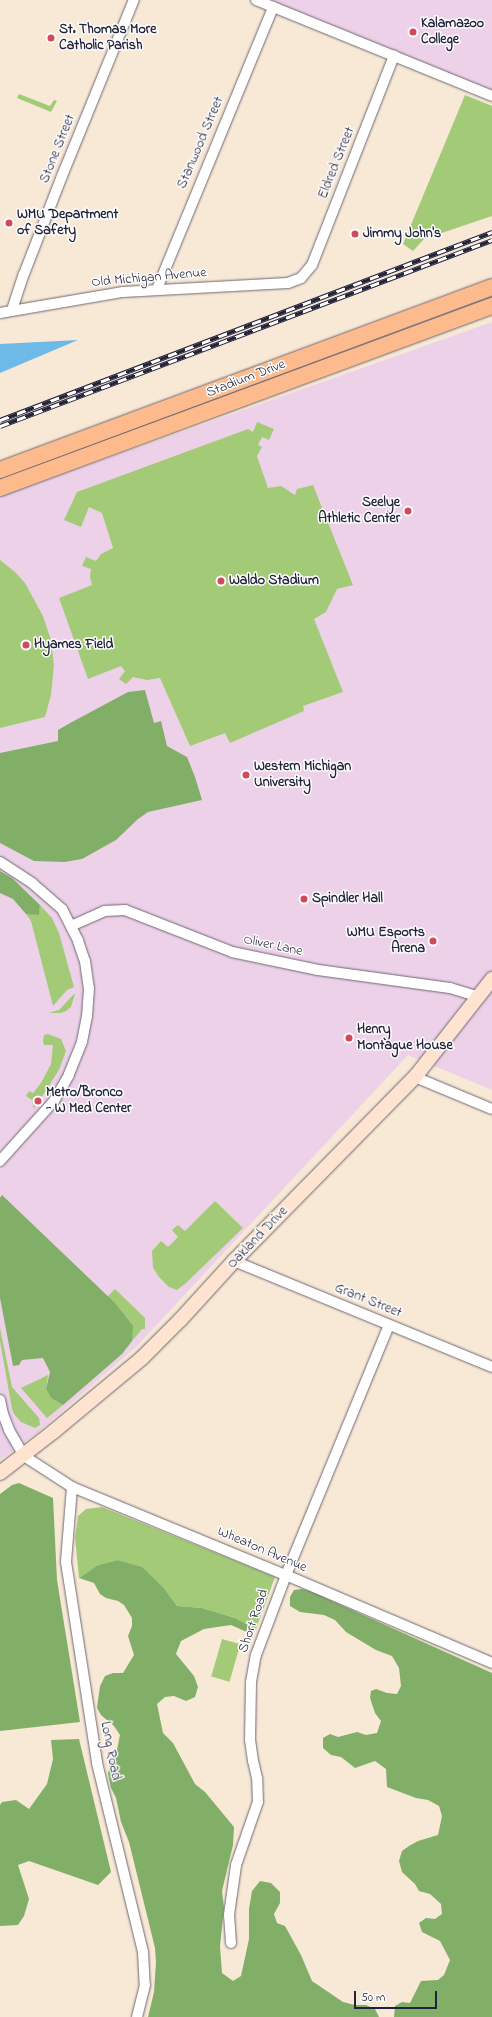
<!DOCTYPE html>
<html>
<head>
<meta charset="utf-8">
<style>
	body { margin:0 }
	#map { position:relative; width:492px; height:2017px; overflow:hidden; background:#f8e8d6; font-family:"Indie Flower",sans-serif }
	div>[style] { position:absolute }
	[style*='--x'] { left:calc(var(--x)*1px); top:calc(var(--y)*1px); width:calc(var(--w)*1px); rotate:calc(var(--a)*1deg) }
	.built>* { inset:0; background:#edd1e9 }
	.green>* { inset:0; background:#a3cb77; transform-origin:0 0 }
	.forest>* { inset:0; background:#82af68 }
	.water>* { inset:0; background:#6db9e7 }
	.roads { filter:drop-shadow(0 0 1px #6d6771) drop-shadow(0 0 1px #6d6771) }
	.street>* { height:10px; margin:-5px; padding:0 5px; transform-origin:5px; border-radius:5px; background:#fff }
	.secondary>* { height:14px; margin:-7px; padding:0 7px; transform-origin:7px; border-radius:7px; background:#fee3d1 }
	.primary>* { height:16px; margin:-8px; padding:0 8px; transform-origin:8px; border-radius:8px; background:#fcba8d }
	.rail>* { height:4.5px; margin-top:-2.25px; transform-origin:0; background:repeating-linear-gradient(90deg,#fff 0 9px,#22223b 0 18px); box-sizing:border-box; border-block:1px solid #22223b }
	.dots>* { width:11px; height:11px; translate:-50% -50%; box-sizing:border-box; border:2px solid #fff; border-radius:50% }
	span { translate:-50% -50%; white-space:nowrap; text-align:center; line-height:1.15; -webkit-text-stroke:3px #fff; paint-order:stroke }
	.poi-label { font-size:14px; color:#22223b; font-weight:700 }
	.left { translate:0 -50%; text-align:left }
	.right { translate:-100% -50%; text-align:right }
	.street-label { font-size:14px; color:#22223b }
	.scale { position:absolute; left:354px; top:1991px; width:83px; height:18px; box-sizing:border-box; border:2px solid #22223b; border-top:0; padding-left:5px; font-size:12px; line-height:14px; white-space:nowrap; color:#22223b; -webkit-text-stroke:3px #fff; paint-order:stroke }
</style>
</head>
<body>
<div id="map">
	<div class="built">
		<i style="clip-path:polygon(256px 0,492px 0,492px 96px)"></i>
		<i style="clip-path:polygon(492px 322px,492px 1090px,408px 1055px,137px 1346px,37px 1433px,0 1460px,0 496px)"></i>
	</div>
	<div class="green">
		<i style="clip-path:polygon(19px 94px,50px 106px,54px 100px,57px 101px,51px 112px,17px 98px)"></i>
		<i style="clip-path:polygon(465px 95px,492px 106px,492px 216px,424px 239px,413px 251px,403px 244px)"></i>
		<i style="clip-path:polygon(257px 422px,274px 429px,269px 440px,262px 437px,258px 445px,262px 447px,257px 456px,268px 488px,281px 486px,295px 495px,297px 489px,313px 485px,353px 585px,337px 589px,326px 612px,314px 619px,343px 692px,303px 706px,304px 711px,230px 743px,225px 733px,190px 746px,160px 678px,147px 680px,133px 677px,126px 684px,119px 679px,125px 671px,121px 666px,88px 679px,59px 598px,92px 585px,90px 577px,91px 569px,82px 566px,86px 557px,96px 561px,101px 554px,113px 548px,102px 513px,89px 507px,81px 527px,64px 520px,77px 492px,248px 429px,253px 432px)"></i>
		<i style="clip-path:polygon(0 560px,15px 572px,25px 583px,43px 616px,51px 640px,54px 665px,51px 695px,45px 717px,0 728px)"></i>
		<i style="clip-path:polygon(40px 905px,52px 918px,59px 933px,74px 987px,67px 990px,53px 1006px,31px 921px,26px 914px,39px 914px)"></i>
		<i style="clip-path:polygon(75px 994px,71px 1007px,66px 1011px,61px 1013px,49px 1013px,59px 1010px,73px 995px)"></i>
		<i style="clip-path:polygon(48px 1034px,61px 1039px,66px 1051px,59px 1070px,34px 1109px,32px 1100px,26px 1096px,29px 1091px,33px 1093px,41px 1083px,51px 1064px,53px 1045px,44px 1045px,43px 1042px,44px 1035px)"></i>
		<i style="clip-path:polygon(215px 1201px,243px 1228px,186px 1283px,177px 1290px,169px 1287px,159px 1277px,153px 1268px,152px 1251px,161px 1241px,168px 1247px,178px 1237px,172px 1230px,178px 1225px,185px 1231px)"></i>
		<i style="clip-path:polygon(115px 1289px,145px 1318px,145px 1329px,142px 1329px,132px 1341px,132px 1326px,107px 1297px)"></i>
		<i style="clip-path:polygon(0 1328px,12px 1387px,39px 1418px,40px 1425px,35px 1428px,21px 1422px,14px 1414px,12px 1409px,0 1341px)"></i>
		<i style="clip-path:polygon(48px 1375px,46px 1389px,51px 1398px,63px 1405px,47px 1418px,21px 1388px)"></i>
		<i style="clip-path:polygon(102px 1507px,275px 1577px,256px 1629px,235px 1618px,202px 1608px,177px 1606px,164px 1588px,141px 1567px,118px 1560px,98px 1565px,79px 1578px,75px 1538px,78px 1516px,86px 1509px)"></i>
		<i style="left:222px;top:1639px;width:19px;height:39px;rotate:16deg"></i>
	</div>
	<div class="forest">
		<i style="clip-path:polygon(145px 690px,154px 723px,161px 721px,167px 746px,187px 757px,195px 777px,202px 800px,148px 812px,138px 819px,116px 840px,82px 859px,65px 862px,34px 861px,0 843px,0 753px,58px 741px,58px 730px,72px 722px,128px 692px)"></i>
		<i style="clip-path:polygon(0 871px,12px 878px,40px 905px,39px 915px,26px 914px,13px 899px,0 893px)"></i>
		<i style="clip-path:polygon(2px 1195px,115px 1303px,133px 1326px,132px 1341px,122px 1354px,63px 1405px,51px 1398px,46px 1389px,50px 1372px,43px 1358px,22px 1360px,19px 1365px,13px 1366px,0 1298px,0 1198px)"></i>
		<i style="clip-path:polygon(19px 1483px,53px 1498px,57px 1580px,80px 1722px,0 1731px,0 1494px,12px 1485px)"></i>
		<i style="clip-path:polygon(118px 1560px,142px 1567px,164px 1588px,177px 1606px,202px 1608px,235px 1618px,256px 1629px,249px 1633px,231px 1625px,217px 1627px,204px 1629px,181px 1641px,176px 1654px,194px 1676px,198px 1687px,195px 1697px,186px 1701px,174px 1696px,165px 1697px,157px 1704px,163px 1733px,173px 1743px,195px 1784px,205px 1792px,234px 1827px,233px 1845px,222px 1891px,224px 1908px,220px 1946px,222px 1973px,233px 1981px,241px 1976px,249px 1939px,249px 1909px,252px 1891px,260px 1881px,271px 1883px,280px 1892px,280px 1903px,274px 1914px,277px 1923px,285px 1926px,301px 1955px,312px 1981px,343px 2002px,355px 2005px,366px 2005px,375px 2009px,379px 2017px,148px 2017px,154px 1992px,156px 1962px,155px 1948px,129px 1842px,121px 1822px,116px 1798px,111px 1788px,108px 1774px,110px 1764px,117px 1750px,120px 1735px,114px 1726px,101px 1715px,97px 1708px,100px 1686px,105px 1676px,113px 1673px,123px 1673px,134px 1655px,128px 1636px,132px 1626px,132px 1618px,124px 1605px,118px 1601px,106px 1598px,100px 1594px,94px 1583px,79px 1578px,98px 1565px)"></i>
		<i style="clip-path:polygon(302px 1589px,312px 1592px,492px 1673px,492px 2017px,394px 2017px,395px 2006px,402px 2002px,410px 2003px,421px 1981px,438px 1980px,444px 1975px,450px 1960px,440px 1941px,422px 1932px,419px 1923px,426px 1918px,435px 1919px,442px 1914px,441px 1904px,430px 1894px,419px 1891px,415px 1884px,402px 1872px,399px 1861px,402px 1851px,409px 1846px,418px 1841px,438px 1835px,442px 1816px,439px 1806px,428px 1800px,416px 1798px,387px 1787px,386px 1769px,375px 1761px,355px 1768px,341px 1757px,331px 1755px,323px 1748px,323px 1738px,330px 1734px,338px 1737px,357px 1732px,366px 1735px,377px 1733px,381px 1721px,375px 1713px,370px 1698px,371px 1691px,376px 1689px,387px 1693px,397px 1694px,401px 1686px,399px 1668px,392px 1656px,376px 1650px,346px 1632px,335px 1620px,324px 1615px,300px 1612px,290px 1606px,290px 1597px,294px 1590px)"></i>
		<i style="clip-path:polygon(79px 1739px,111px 1872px,98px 1885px,29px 1861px,18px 1865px,29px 1899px,24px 1916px,18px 1925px,0 1926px,0 1805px,2px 1802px,16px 1800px,29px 1809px,47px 1784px,53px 1759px,51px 1740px)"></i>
	</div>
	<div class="water">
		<i style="clip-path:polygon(78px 340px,0 373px,0 344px)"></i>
	</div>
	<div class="roads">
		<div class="street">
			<i style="--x:256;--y:0;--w:255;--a:22.1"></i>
			<i style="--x:157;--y:289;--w:305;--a:-67.6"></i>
			<i style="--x:12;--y:310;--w:38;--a:-72"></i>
			<i style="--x:24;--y:274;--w:105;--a:-68.8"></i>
			<i style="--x:62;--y:176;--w:190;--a:-67.8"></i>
			<i style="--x:0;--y:313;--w:125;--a:-9.7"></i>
			<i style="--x:123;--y:292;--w:165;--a:-3.1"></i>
			<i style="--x:288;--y:283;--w:14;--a:-21"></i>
			<i style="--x:301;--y:278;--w:17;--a:-50"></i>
			<i style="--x:312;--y:265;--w:225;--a:-68.6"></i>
			<i style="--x:0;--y:862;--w:38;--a:33"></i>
			<i style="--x:32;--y:883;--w:40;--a:41"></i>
			<i style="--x:62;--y:909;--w:36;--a:63"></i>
			<i style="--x:78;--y:941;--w:21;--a:71"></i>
			<i style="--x:85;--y:961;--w:27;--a:82"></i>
			<i style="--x:89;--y:988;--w:28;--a:94"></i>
			<i style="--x:87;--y:1016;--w:26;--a:101"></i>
			<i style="--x:82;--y:1042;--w:35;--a:112"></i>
			<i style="--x:69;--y:1075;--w:30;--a:120"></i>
			<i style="--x:54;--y:1101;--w:81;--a:132"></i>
			<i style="--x:71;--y:926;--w:36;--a:-24"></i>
			<i style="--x:104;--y:911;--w:21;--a:-3"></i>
			<i style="--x:125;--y:910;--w:115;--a:21.4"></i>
			<i style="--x:232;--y:952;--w:88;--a:11.8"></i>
			<i style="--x:318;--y:970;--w:133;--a:7.8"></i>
			<i style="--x:450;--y:988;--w:30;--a:17"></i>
			<i style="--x:415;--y:1077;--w:83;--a:22.6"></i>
			<i style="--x:234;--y:1261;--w:279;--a:22.3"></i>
			<i style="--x:0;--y:1400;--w:14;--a:78"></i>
			<i style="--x:3;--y:1414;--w:17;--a:69"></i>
			<i style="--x:9;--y:1430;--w:30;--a:60"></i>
			<i style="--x:24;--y:1456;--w:57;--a:32.9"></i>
			<i style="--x:72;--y:1487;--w:231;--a:22.4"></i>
			<i style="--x:286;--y:1575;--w:224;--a:23.1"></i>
			<i style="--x:72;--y:1487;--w:75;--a:94.6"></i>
			<i style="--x:66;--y:1562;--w:203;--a:81.2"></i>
			<i style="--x:97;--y:1763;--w:195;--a:76.3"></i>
			<i style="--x:143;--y:1952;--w:33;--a:87"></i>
			<i style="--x:145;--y:1985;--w:33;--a:104"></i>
			<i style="--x:231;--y:1943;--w:28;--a:-94"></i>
			<i style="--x:229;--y:1915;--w:50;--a:-82"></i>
			<i style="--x:236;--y:1865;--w:67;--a:-70.8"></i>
			<i style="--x:258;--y:1802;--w:24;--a:-92"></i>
			<i style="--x:257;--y:1778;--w:17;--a:-103"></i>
			<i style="--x:253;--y:1761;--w:21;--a:-98"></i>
			<i style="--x:250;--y:1740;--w:58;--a:-89"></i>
			<i style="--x:251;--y:1682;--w:27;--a:-80"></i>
			<i style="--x:256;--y:1655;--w:85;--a:-69.4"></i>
			<i style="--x:286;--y:1575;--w:270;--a:-67.6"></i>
		</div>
		<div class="secondary">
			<i style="--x:0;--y:1473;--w:67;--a:-37.7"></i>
			<i style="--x:53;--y:1432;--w:116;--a:-39.7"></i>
			<i style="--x:142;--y:1358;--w:55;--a:-45"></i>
			<i style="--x:181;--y:1319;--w:79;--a:-47.6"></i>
			<i style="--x:234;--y:1261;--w:258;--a:-45.5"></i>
			<i style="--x:415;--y:1077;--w:125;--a:-51.8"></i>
		</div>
		<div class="primary">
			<i style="--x:0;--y:470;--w:525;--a:-20.4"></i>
			<i style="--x:0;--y:488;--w:525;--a:-20.3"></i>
		</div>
	</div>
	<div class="rail">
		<i style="--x:0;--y:420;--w:527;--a:-20.91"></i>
		<i style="--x:0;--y:426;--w:526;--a:-20.71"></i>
	</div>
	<div class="dots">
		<i style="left:413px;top:32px;background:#d1495b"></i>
		<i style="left:51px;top:38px;background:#d1495b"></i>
		<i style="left:9px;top:223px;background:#d1495b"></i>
		<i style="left:355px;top:234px;background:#d1495b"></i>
		<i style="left:408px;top:511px;background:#d1495b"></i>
		<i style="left:221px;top:581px;background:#d1495b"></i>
		<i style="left:26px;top:645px;background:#d1495b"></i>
		<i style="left:246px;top:775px;background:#d1495b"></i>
		<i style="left:304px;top:899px;background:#d1495b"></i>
		<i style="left:433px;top:941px;background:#d1495b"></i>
		<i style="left:349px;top:1038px;background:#d1495b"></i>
		<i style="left:38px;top:1101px;background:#d1495b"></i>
	</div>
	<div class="poi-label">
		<span class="left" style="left:421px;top:32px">Kalamazoo<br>College</span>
		<span class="left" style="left:59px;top:38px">St. Thomas More<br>Catholic Parish</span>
		<span class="left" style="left:17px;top:223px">WMU Department<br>of Safety</span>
		<span class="left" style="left:363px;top:234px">Jimmy John's</span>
		<span class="right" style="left:400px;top:511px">Seelye<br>Athletic Center</span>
		<span class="left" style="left:229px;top:581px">Waldo Stadium</span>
		<span class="left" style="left:34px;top:645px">Hyames Field</span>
		<span class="left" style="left:254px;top:775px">Western Michigan<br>University</span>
		<span class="left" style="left:312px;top:899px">Spindler Hall</span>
		<span class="right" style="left:425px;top:941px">WMU Esports<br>Arena</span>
		<span class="left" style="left:357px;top:1038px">Henry<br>Montague House</span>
		<span class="left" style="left:46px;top:1101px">Metro/Bronco<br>- W Med Center</span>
	</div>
	<div class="street-label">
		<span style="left:201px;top:143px;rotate:-67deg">Stanwood Street</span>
		<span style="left:58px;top:149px;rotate:-68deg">Stone Street</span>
		<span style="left:337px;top:163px;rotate:-68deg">Eldred Street</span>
		<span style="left:149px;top:278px;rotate:-5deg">Old Michigan Avenue</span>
		<span style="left:246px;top:379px;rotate:-21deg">Stadium Drive</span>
		<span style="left:273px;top:946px;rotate:12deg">Oliver Lane</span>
		<span style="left:258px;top:1238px;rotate:-46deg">Oakland Drive</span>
		<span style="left:368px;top:1301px;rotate:22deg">Grant Street</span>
		<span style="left:262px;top:1550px;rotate:23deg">Wheaton Avenue</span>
		<span style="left:254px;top:1621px;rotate:-71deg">Short Road</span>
		<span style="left:110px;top:1751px;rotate:79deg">Long Road</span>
	</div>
	<div class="scale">50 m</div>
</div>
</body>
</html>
